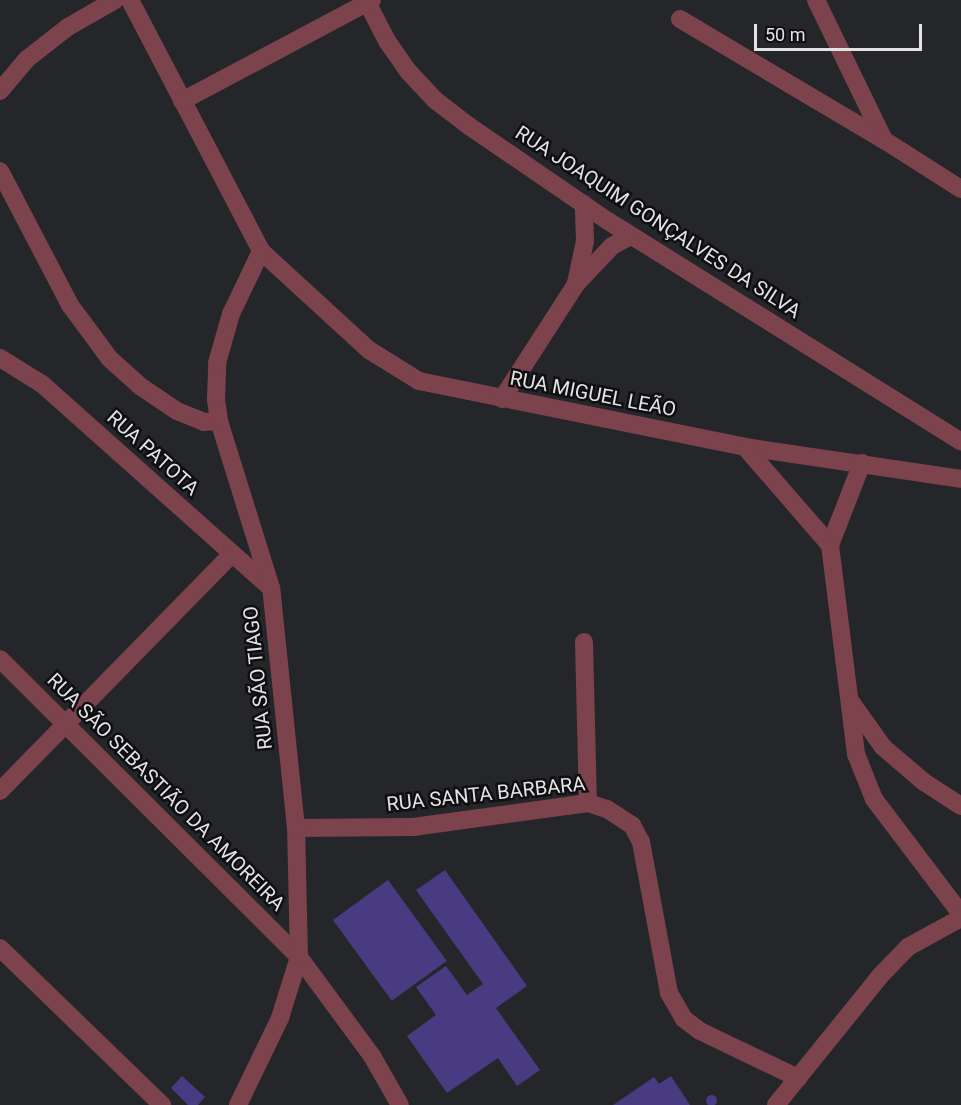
<!DOCTYPE html>
<html>
<head>
<meta charset="utf-8">
<style>
	body { margin:0 }
	#map { position:relative; width:961px; height:1105px; overflow:hidden; background:#25262a; font-family:Roboto,sans-serif }
	div>[style] { position:absolute }
	[style*='--x'] { left:calc(var(--x)*1px); top:calc(var(--y)*1px); width:calc(var(--w)*1px); rotate:calc(var(--a)*1deg) }
	.building>* { inset:0; background:#493b82; transform-origin:0 0 }
	.round { border-radius:50% }
	.minor>* { height:18px; margin:-9px; padding:0 9px; transform-origin:9px; border-radius:9px; background:#7c434d }
	span { translate:-50% -50%; white-space:nowrap; text-align:center; line-height:1.15; -webkit-text-stroke:5px #0f0f11; paint-order:stroke }
	.street-label { font-size:20px; color:#e3e3e5 }
	.scale { position:absolute; left:754px; top:24px; width:168px; height:27px; box-sizing:border-box; border:3px solid #e3e3e5; border-top:0; padding-left:8px; font-size:18px; line-height:21px; white-space:nowrap; color:#e3e3e5; -webkit-text-stroke:4px #0f0f11; paint-order:stroke }
</style>
</head>
<body>
<div id="map">
	<div class="building">
		<i style="clip-path:polygon(445px 870px,527px 986px,496px 1008px,540px 1070px,517px 1086px,498px 1058px,447px 1093px,407px 1036px,436px 1015px,416px 987px,446px 966px,467px 995px,483px 984px,416px 890px)"></i>
		<i style="left:388px;top:880px;width:100px;height:68px;rotate:54deg"></i>
		<i style="clip-path:polygon(182px 1076px,205px 1097px,198px 1105px,188px 1105px,171px 1088px)"></i>
		<i style="clip-path:polygon(671px 1076px,690px 1105px,613px 1105px,654px 1077px,659px 1084px)"></i>
		<i class="round" style="left:705.5px;top:1094.5px;width:11px;height:11px"></i>
	</div>
	<div class="minor">
		<i style="--x:130;--y:0;--w:283;--a:62.4"></i>
		<i style="--x:261;--y:251;--w:147;--a:42.5"></i>
		<i style="--x:369;--y:350;--w:59;--a:31.8"></i>
		<i style="--x:419;--y:381;--w:333;--a:11.4"></i>
		<i style="--x:745;--y:447;--w:218;--a:8.4"></i>
		<i style="--x:366;--y:0;--w:46;--a:62.9"></i>
		<i style="--x:387;--y:41;--w:37;--a:55"></i>
		<i style="--x:408;--y:71;--w:40;--a:47"></i>
		<i style="--x:435;--y:100;--w:43;--a:37.4"></i>
		<i style="--x:469;--y:126;--w:168;--a:34.4"></i>
		<i style="--x:608;--y:221;--w:416;--a:32"></i>
		<i style="--x:816;--y:0;--w:156;--a:64.1"></i>
		<i style="--x:680;--y:19;--w:237;--a:30.7"></i>
		<i style="--x:884;--y:140;--w:91;--a:32.5"></i>
		<i style="--x:0;--y:91;--w:42;--a:-49.8"></i>
		<i style="--x:27;--y:59;--w:52;--a:-38"></i>
		<i style="--x:68;--y:27;--w:54;--a:-29.9"></i>
		<i style="--x:182;--y:101;--w:215;--a:-28"></i>
		<i style="--x:0;--y:171;--w:151;--a:62.4"></i>
		<i style="--x:70;--y:305;--w:67;--a:53.5"></i>
		<i style="--x:110;--y:359;--w:40;--a:42"></i>
		<i style="--x:140;--y:386;--w:45;--a:34"></i>
		<i style="--x:177;--y:411;--w:29;--a:22"></i>
		<i style="--x:204;--y:422;--w:15;--a:-4"></i>
		<i style="--x:576;--y:283;--w:43;--a:-77.9"></i>
		<i style="--x:585;--y:241;--w:37;--a:-92"></i>
		<i style="--x:0;--y:358;--w:49;--a:31.8"></i>
		<i style="--x:42;--y:384;--w:305;--a:41.7"></i>
		<i style="--x:502;--y:399;--w:137;--a:-57.2"></i>
		<i style="--x:576;--y:284;--w:52;--a:-46.5"></i>
		<i style="--x:612;--y:246;--w:21;--a:-28"></i>
		<i style="--x:745;--y:447;--w:130;--a:49.1"></i>
		<i style="--x:862;--y:463;--w:88;--a:111.3"></i>
		<i style="--x:830;--y:545;--w:211;--a:82.9"></i>
		<i style="--x:856;--y:754;--w:48;--a:68.2"></i>
		<i style="--x:874;--y:799;--w:144;--a:52.9"></i>
		<i style="--x:584;--y:642;--w:161;--a:88.6"></i>
		<i style="--x:0;--y:659;--w:422;--a:44.9"></i>
		<i style="--x:299;--y:957;--w:123;--a:53.6"></i>
		<i style="--x:372;--y:1056;--w:56;--a:60.3"></i>
		<i style="--x:851;--y:702;--w:55;--a:54.6"></i>
		<i style="--x:883;--y:747;--w:54;--a:40.5"></i>
		<i style="--x:924;--y:782;--w:44;--a:33"></i>
		<i style="--x:0;--y:791;--w:332;--a:-45.6"></i>
		<i style="--x:296;--y:828;--w:117;--a:-0.5"></i>
		<i style="--x:413;--y:827;--w:177;--a:-7.8"></i>
		<i style="--x:588;--y:803;--w:20;--a:18"></i>
		<i style="--x:607;--y:809;--w:30;--a:33"></i>
		<i style="--x:632;--y:825;--w:19;--a:62"></i>
		<i style="--x:641;--y:842;--w:154;--a:79.5"></i>
		<i style="--x:669;--y:993;--w:30;--a:60"></i>
		<i style="--x:684;--y:1019;--w:20;--a:37"></i>
		<i style="--x:700;--y:1031;--w:109;--a:25.6"></i>
		<i style="--x:0;--y:948;--w:226;--a:44.1"></i>
		<i style="--x:238;--y:1105;--w:97;--a:-64.2"></i>
		<i style="--x:280;--y:1018;--w:64;--a:-72.7"></i>
		<i style="--x:299;--y:957;--w:129;--a:-91.3"></i>
		<i style="--x:296;--y:828;--w:241;--a:-95.9"></i>
		<i style="--x:271;--y:588;--w:175;--a:-107.3"></i>
		<i style="--x:219;--y:421;--w:22;--a:-98"></i>
		<i style="--x:216;--y:399;--w:36;--a:-88"></i>
		<i style="--x:217;--y:363;--w:51;--a:-74.1"></i>
		<i style="--x:231;--y:314;--w:70;--a:-64.5"></i>
		<i style="--x:776;--y:1105;--w:166;--a:-51.1"></i>
		<i style="--x:880;--y:976;--w:40;--a:-46"></i>
		<i style="--x:908;--y:947;--w:60;--a:-28.7"></i>
	</div>
	<div class="street-label">
		<span style="left:658px;top:222px;rotate:33deg">RUA JOAQUIM GONÇALVES DA SILVA</span>
		<span style="left:593px;top:394px;rotate:11deg">RUA MIGUEL LEÃO</span>
		<span style="left:153px;top:453px;rotate:42deg">RUA PATOTA</span>
		<span style="left:258px;top:678px;rotate:-96deg">RUA SÃO TIAGO</span>
		<span style="left:166px;top:792px;rotate:45deg">RUA SÃO SEBASTIÃO DA AMOREIRA</span>
		<span style="left:486px;top:794px;rotate:-6deg">RUA SANTA BARBARA</span>
	</div>
	<div class="scale">50 m</div>
</div>
</body>
</html>
